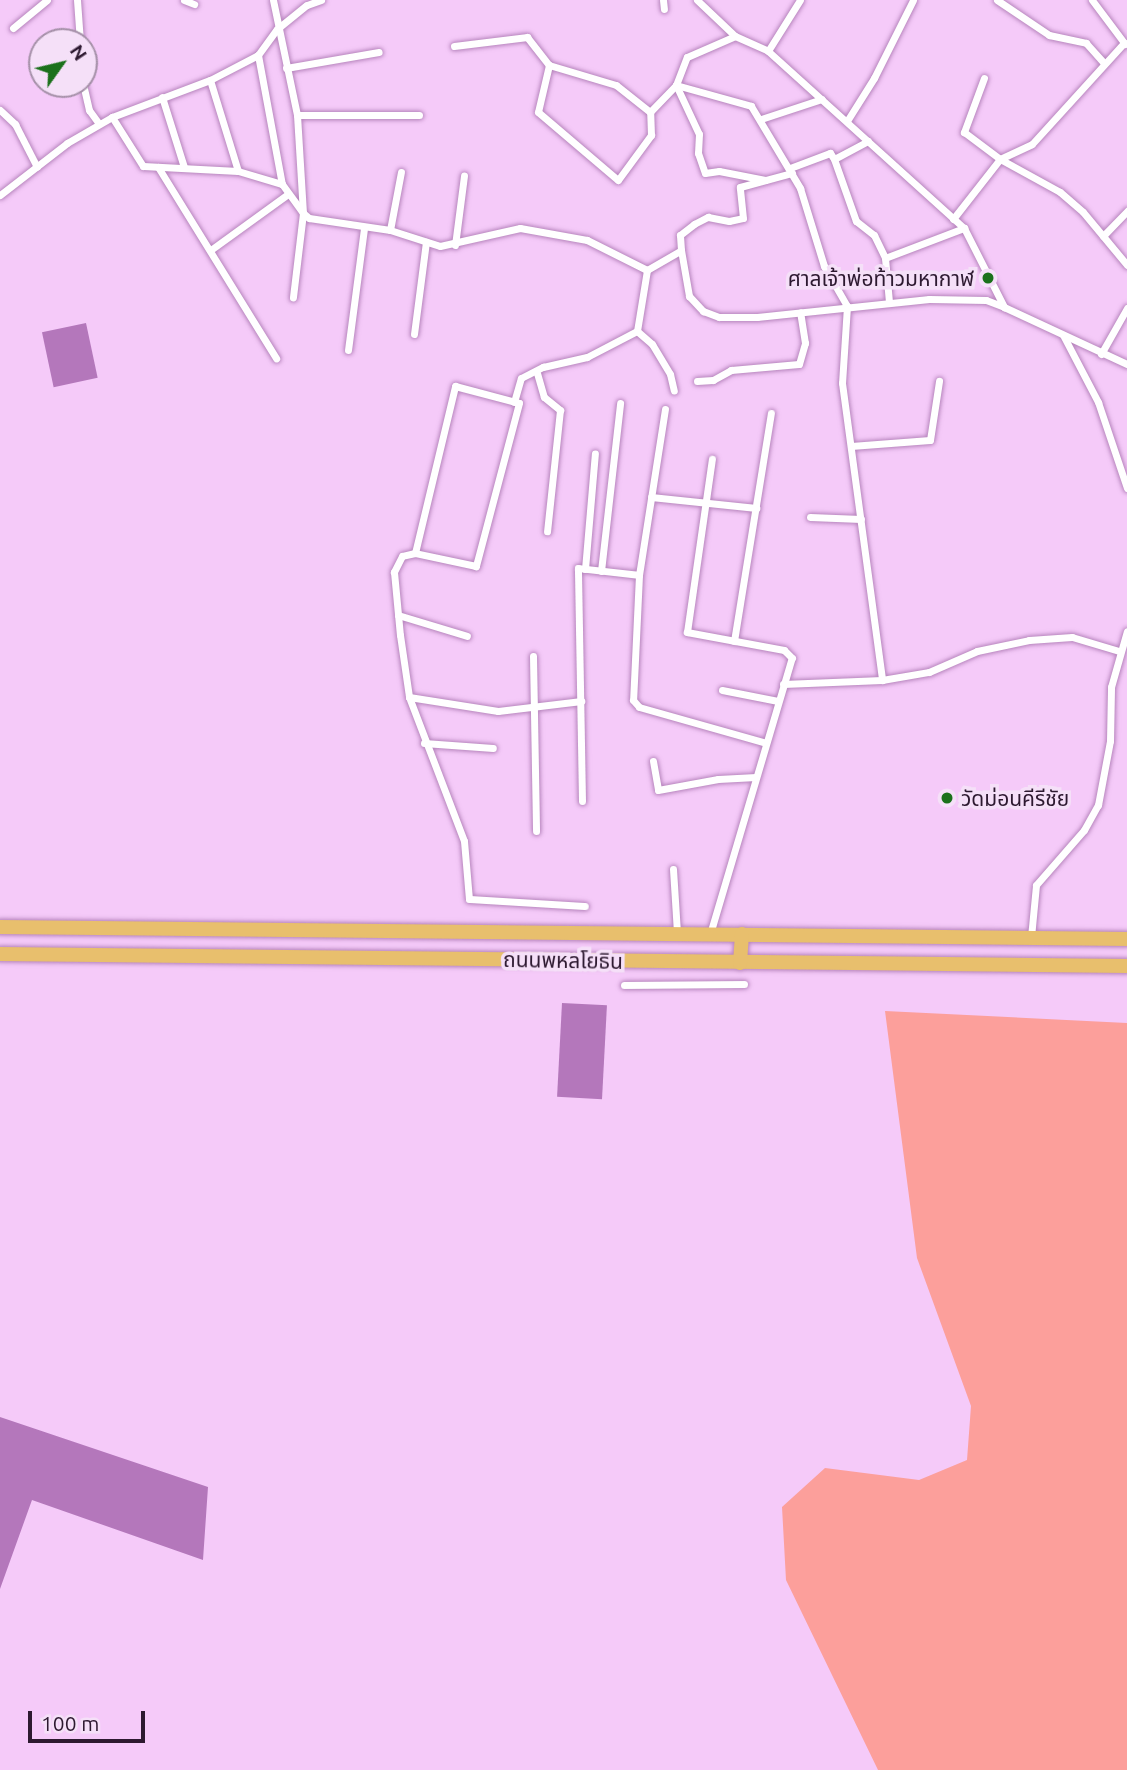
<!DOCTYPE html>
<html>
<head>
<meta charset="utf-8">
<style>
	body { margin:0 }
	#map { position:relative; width:1127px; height:1770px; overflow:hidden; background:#f5caf9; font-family:Ubuntu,"Noto Sans Thai",sans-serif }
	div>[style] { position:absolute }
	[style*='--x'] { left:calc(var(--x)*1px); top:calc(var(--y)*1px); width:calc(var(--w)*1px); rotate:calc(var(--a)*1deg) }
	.green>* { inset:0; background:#fc9f9b }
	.water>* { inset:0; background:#b477bb; transform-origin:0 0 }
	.roads { filter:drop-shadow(0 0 2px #b785bd) drop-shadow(0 0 2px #b785bd) }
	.street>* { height:7px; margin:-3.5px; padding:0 3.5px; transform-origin:3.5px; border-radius:3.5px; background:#fff }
	.highway>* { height:14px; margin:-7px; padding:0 7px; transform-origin:7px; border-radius:7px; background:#e8bf6d }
	.dots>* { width:19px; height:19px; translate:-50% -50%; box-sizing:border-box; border:4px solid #f5e0f8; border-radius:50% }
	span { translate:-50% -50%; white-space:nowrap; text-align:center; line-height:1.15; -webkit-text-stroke:7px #f5e0f8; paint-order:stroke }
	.poi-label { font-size:21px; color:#2d1930 }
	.right { translate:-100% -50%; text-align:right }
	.left { translate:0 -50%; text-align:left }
	.street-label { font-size:21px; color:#2d1930 }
	.north { position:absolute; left:28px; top:28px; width:70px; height:70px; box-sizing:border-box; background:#f5e0f8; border:2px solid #a590a8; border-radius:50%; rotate:56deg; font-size:19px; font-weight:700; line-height:28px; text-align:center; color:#2d1930 }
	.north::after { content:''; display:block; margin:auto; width:24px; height:32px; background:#1b711b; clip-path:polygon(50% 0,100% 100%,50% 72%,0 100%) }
	.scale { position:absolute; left:28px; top:1711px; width:117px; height:32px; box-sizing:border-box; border:4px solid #2d1930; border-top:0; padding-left:9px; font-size:21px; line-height:24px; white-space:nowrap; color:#2d1930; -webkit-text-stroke:5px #f5e0f8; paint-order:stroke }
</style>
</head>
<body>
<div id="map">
	<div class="green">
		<i style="clip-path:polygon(885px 1011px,1127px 1023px,1127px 1770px,878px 1770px,786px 1580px,782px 1507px,825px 1468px,919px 1480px,967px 1460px,971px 1406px,917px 1258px)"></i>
	</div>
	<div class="water">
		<i style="left:86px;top:323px;width:56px;height:45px;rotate:78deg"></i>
		<i style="left:562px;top:1003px;width:45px;height:94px;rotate:3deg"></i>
		<i style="clip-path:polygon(0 1417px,208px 1487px,203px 1560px,32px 1500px,0 1589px)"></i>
	</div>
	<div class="roads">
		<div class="street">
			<i style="--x:77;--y:0;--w:42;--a:85.9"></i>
			<i style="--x:184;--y:0;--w:11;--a:22"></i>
			<i style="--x:273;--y:0;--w:117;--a:78.2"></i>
			<i style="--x:297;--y:115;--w:98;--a:86.5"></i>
			<i style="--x:303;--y:213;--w:8;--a:40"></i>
			<i style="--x:309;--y:218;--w:82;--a:8.4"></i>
			<i style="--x:390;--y:230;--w:52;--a:17.7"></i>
			<i style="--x:440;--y:246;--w:82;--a:-12.7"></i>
			<i style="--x:520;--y:228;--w:68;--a:10.2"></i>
			<i style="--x:587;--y:240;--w:67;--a:26.6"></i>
			<i style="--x:647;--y:270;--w:39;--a:-30"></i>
			<i style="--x:681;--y:250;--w:47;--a:80.1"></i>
			<i style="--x:689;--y:296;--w:21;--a:47"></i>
			<i style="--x:703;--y:311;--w:17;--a:21"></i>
			<i style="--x:719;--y:317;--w:38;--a:0"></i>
			<i style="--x:757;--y:317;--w:173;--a:-6"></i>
			<i style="--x:929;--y:299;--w:57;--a:1"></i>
			<i style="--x:986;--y:300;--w:19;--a:21"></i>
			<i style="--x:663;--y:0;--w:9;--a:84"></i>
			<i style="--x:697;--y:0;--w:52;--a:43.5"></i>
			<i style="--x:735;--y:36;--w:36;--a:24"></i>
			<i style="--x:768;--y:51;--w:264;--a:42.1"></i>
			<i style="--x:964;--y:228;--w:89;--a:63.1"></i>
			<i style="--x:1004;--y:307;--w:136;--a:24.9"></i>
			<i style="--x:997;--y:0;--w:63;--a:33.9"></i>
			<i style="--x:1049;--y:35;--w:38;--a:12"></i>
			<i style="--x:1086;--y:43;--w:27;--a:48"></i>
			<i style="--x:1092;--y:0;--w:55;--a:53.1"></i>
			<i style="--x:13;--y:28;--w:44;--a:-39.5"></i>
			<i style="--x:454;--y:46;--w:74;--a:-7"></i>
			<i style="--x:527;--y:37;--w:36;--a:52"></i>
			<i style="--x:768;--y:51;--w:60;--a:-57.9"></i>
			<i style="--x:258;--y:55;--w:131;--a:79.5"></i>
			<i style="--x:286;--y:68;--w:94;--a:-9.8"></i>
			<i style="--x:984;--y:78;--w:58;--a:110.3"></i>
			<i style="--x:964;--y:132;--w:45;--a:36.9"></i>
			<i style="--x:1000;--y:159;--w:68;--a:28.8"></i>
			<i style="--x:1060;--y:192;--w:30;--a:41"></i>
			<i style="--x:1083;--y:212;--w:69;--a:50.3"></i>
			<i style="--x:210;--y:80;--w:95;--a:72.9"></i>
			<i style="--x:83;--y:84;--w:27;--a:77"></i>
			<i style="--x:89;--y:110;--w:17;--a:54"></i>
			<i style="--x:676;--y:85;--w:78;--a:15.6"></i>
			<i style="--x:751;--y:106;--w:96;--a:59.1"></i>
			<i style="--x:800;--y:188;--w:82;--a:72.9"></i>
			<i style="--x:824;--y:266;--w:46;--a:60.1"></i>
			<i style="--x:847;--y:306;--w:77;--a:93.7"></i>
			<i style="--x:842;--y:383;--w:300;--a:82.3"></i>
			<i style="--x:676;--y:85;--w:54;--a:64.9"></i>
			<i style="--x:699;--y:134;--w:19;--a:93"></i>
			<i style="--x:698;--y:153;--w:21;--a:71"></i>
			<i style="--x:705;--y:173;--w:14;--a:-8"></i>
			<i style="--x:719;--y:171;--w:47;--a:11.1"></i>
			<i style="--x:162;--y:97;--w:73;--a:72.6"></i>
			<i style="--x:0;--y:110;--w:21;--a:43"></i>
			<i style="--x:15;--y:124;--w:48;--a:62.9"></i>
			<i style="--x:650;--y:112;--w:43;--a:-141.5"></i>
			<i style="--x:616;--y:85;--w:70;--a:-163.4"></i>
			<i style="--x:549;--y:65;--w:48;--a:103.2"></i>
			<i style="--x:538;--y:112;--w:105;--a:40.4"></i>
			<i style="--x:618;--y:180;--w:56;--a:-53.7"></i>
			<i style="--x:651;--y:135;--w:23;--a:-92"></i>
			<i style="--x:650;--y:112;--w:37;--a:-46"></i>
			<i style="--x:676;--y:85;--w:30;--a:-69"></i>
			<i style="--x:687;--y:57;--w:52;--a:-23.6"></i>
			<i style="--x:297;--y:115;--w:122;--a:0"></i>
			<i style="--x:112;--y:117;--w:58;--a:57.7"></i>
			<i style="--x:143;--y:166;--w:95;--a:3"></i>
			<i style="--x:238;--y:171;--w:46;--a:16.5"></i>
			<i style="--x:282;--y:184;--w:36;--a:54"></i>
			<i style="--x:303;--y:213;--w:85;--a:96.8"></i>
			<i style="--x:761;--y:119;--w:64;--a:-18.2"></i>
			<i style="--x:847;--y:121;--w:51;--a:-57.9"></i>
			<i style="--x:874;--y:78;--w:87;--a:-63.4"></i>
			<i style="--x:868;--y:141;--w:38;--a:152"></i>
			<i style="--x:834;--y:159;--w:66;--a:70.5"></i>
			<i style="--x:856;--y:221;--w:23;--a:38"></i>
			<i style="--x:874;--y:235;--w:25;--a:64"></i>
			<i style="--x:885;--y:258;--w:85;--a:-20.8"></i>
			<i style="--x:158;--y:167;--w:225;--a:58.3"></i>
			<i style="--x:790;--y:168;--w:43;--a:-20.6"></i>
			<i style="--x:830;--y:153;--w:7;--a:56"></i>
			<i style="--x:0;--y:195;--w:85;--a:-37.8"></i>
			<i style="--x:67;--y:143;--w:52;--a:-30"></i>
			<i style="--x:112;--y:117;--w:105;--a:-20.7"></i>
			<i style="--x:210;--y:80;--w:54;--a:-27.5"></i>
			<i style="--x:258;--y:55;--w:32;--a:-54"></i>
			<i style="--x:277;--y:29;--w:38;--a:-39"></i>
			<i style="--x:307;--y:5;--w:15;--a:-20"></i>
			<i style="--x:953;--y:219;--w:76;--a:-51.9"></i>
			<i style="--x:1000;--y:159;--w:35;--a:-25"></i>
			<i style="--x:1032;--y:144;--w:137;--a:-47.7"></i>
			<i style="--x:390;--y:230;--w:59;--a:-79.3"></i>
			<i style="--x:1103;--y:236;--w:35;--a:-46"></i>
			<i style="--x:455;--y:245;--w:70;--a:-82.6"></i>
			<i style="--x:212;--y:249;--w:94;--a:-35.9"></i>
			<i style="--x:681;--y:250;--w:15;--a:-94"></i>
			<i style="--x:680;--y:235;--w:18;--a:-38"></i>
			<i style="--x:694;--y:224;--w:16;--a:-27"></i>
			<i style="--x:708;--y:217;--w:21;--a:11"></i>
			<i style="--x:729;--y:221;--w:14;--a:-12"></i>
			<i style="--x:743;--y:218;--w:31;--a:-96"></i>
			<i style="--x:740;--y:187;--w:54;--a:-15.1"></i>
			<i style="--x:885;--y:258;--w:44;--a:84.8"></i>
			<i style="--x:637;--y:331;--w:20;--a:41"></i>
			<i style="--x:652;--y:344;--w:35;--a:59"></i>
			<i style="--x:670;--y:374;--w:17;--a:77"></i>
			<i style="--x:414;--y:334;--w:93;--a:-82.6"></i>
			<i style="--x:1063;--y:335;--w:76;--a:62.4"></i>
			<i style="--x:1098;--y:402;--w:91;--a:71.4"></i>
			<i style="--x:348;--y:350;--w:122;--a:-82.5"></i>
			<i style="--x:1101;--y:354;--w:53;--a:-60.5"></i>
			<i style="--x:537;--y:373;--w:25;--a:74"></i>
			<i style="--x:544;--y:397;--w:21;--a:39"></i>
			<i style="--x:560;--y:410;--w:122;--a:96.1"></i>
			<i style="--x:697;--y:381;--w:16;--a:-4"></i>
			<i style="--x:713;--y:380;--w:21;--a:-29"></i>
			<i style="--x:731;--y:370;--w:68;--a:-5"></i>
			<i style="--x:799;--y:364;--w:22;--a:-74"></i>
			<i style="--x:805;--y:343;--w:31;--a:-99"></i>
			<i style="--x:514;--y:402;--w:25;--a:-74"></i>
			<i style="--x:521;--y:378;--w:25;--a:-27"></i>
			<i style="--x:543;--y:367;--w:45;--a:-12.8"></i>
			<i style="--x:587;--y:357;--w:56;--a:-27.5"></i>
			<i style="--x:637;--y:331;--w:62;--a:-80.7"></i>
			<i style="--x:665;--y:409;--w:168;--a:98.9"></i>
			<i style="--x:639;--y:575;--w:125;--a:92.7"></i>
			<i style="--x:633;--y:700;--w:9;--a:49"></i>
			<i style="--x:639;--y:707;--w:132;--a:15.8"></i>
			<i style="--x:851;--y:446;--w:79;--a:-4.3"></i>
			<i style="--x:930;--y:440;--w:60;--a:-81.3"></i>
			<i style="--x:651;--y:497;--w:106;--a:6"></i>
			<i style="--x:810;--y:517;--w:51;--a:2.2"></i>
			<i style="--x:415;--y:553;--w:172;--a:-76.5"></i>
			<i style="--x:455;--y:386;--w:66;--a:14.9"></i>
			<i style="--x:519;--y:403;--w:169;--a:104.8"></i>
			<i style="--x:476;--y:566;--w:62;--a:-168"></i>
			<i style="--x:415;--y:553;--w:13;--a:167"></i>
			<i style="--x:402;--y:556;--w:18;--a:117"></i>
			<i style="--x:394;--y:572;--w:63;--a:84.6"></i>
			<i style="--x:400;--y:635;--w:63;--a:81.7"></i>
			<i style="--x:409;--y:697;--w:154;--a:69.1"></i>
			<i style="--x:464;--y:841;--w:58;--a:85.1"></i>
			<i style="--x:469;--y:899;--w:116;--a:3.5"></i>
			<i style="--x:585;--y:569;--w:116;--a:-85.1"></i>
			<i style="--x:601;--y:571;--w:169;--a:-83.5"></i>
			<i style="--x:398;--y:615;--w:72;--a:16.9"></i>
			<i style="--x:734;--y:641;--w:231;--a:-80.8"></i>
			<i style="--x:533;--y:656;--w:175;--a:89"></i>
			<i style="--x:783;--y:684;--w:99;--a:-2.3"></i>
			<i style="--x:882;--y:680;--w:48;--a:-9.7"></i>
			<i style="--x:929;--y:672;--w:52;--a:-23.6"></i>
			<i style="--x:977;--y:651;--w:53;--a:-11.9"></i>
			<i style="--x:1029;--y:640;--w:43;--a:-4"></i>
			<i style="--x:1072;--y:637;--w:49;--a:16.6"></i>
			<i style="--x:722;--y:690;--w:57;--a:11.1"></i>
			<i style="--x:409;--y:697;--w:90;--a:8.9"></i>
			<i style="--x:498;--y:711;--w:84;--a:-6.9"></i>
			<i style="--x:424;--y:743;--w:69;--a:4.1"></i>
			<i style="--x:653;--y:761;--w:29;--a:80"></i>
			<i style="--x:658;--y:790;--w:61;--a:-10.4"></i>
			<i style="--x:718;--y:779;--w:38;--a:-3"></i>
			<i style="--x:582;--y:801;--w:233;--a:-91"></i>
			<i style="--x:578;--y:568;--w:61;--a:6.5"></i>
			<i style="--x:673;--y:869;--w:64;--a:86.4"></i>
			<i style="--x:710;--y:934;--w:288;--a:-73.5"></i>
			<i style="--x:792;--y:658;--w:11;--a:-135"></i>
			<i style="--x:784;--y:650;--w:99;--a:-169.5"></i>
			<i style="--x:687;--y:632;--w:175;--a:-81.8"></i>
			<i style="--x:1031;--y:937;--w:52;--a:-84.5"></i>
			<i style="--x:1036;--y:885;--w:73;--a:-48.9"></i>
			<i style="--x:1084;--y:830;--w:29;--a:-61"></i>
			<i style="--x:1098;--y:805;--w:65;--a:-79.4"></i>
			<i style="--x:1110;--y:741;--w:54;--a:-88.9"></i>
			<i style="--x:1111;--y:687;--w:58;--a:-74.1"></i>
			<i style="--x:624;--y:985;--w:120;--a:-0.5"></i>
		</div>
		<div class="highway">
			<i style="--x:0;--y:927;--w:1127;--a:0.61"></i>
			<i style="--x:0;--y:954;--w:1127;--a:0.61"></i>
			<i style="--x:740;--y:963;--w:29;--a:-86"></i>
		</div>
	</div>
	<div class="dots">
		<i style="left:988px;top:278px;background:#1b711b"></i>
		<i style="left:947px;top:798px;background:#1b711b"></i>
	</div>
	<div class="poi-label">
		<span class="right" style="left:974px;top:278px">ศาลเจ้าพ่อท้าวมหากาฬ</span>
		<span class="left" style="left:961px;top:798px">วัดม่อนคีรีชัย</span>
	</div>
	<div class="street-label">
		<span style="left:563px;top:960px;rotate:1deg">ถนนพหลโยธิน</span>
	</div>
	<div class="north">N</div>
	<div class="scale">100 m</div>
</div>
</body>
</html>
